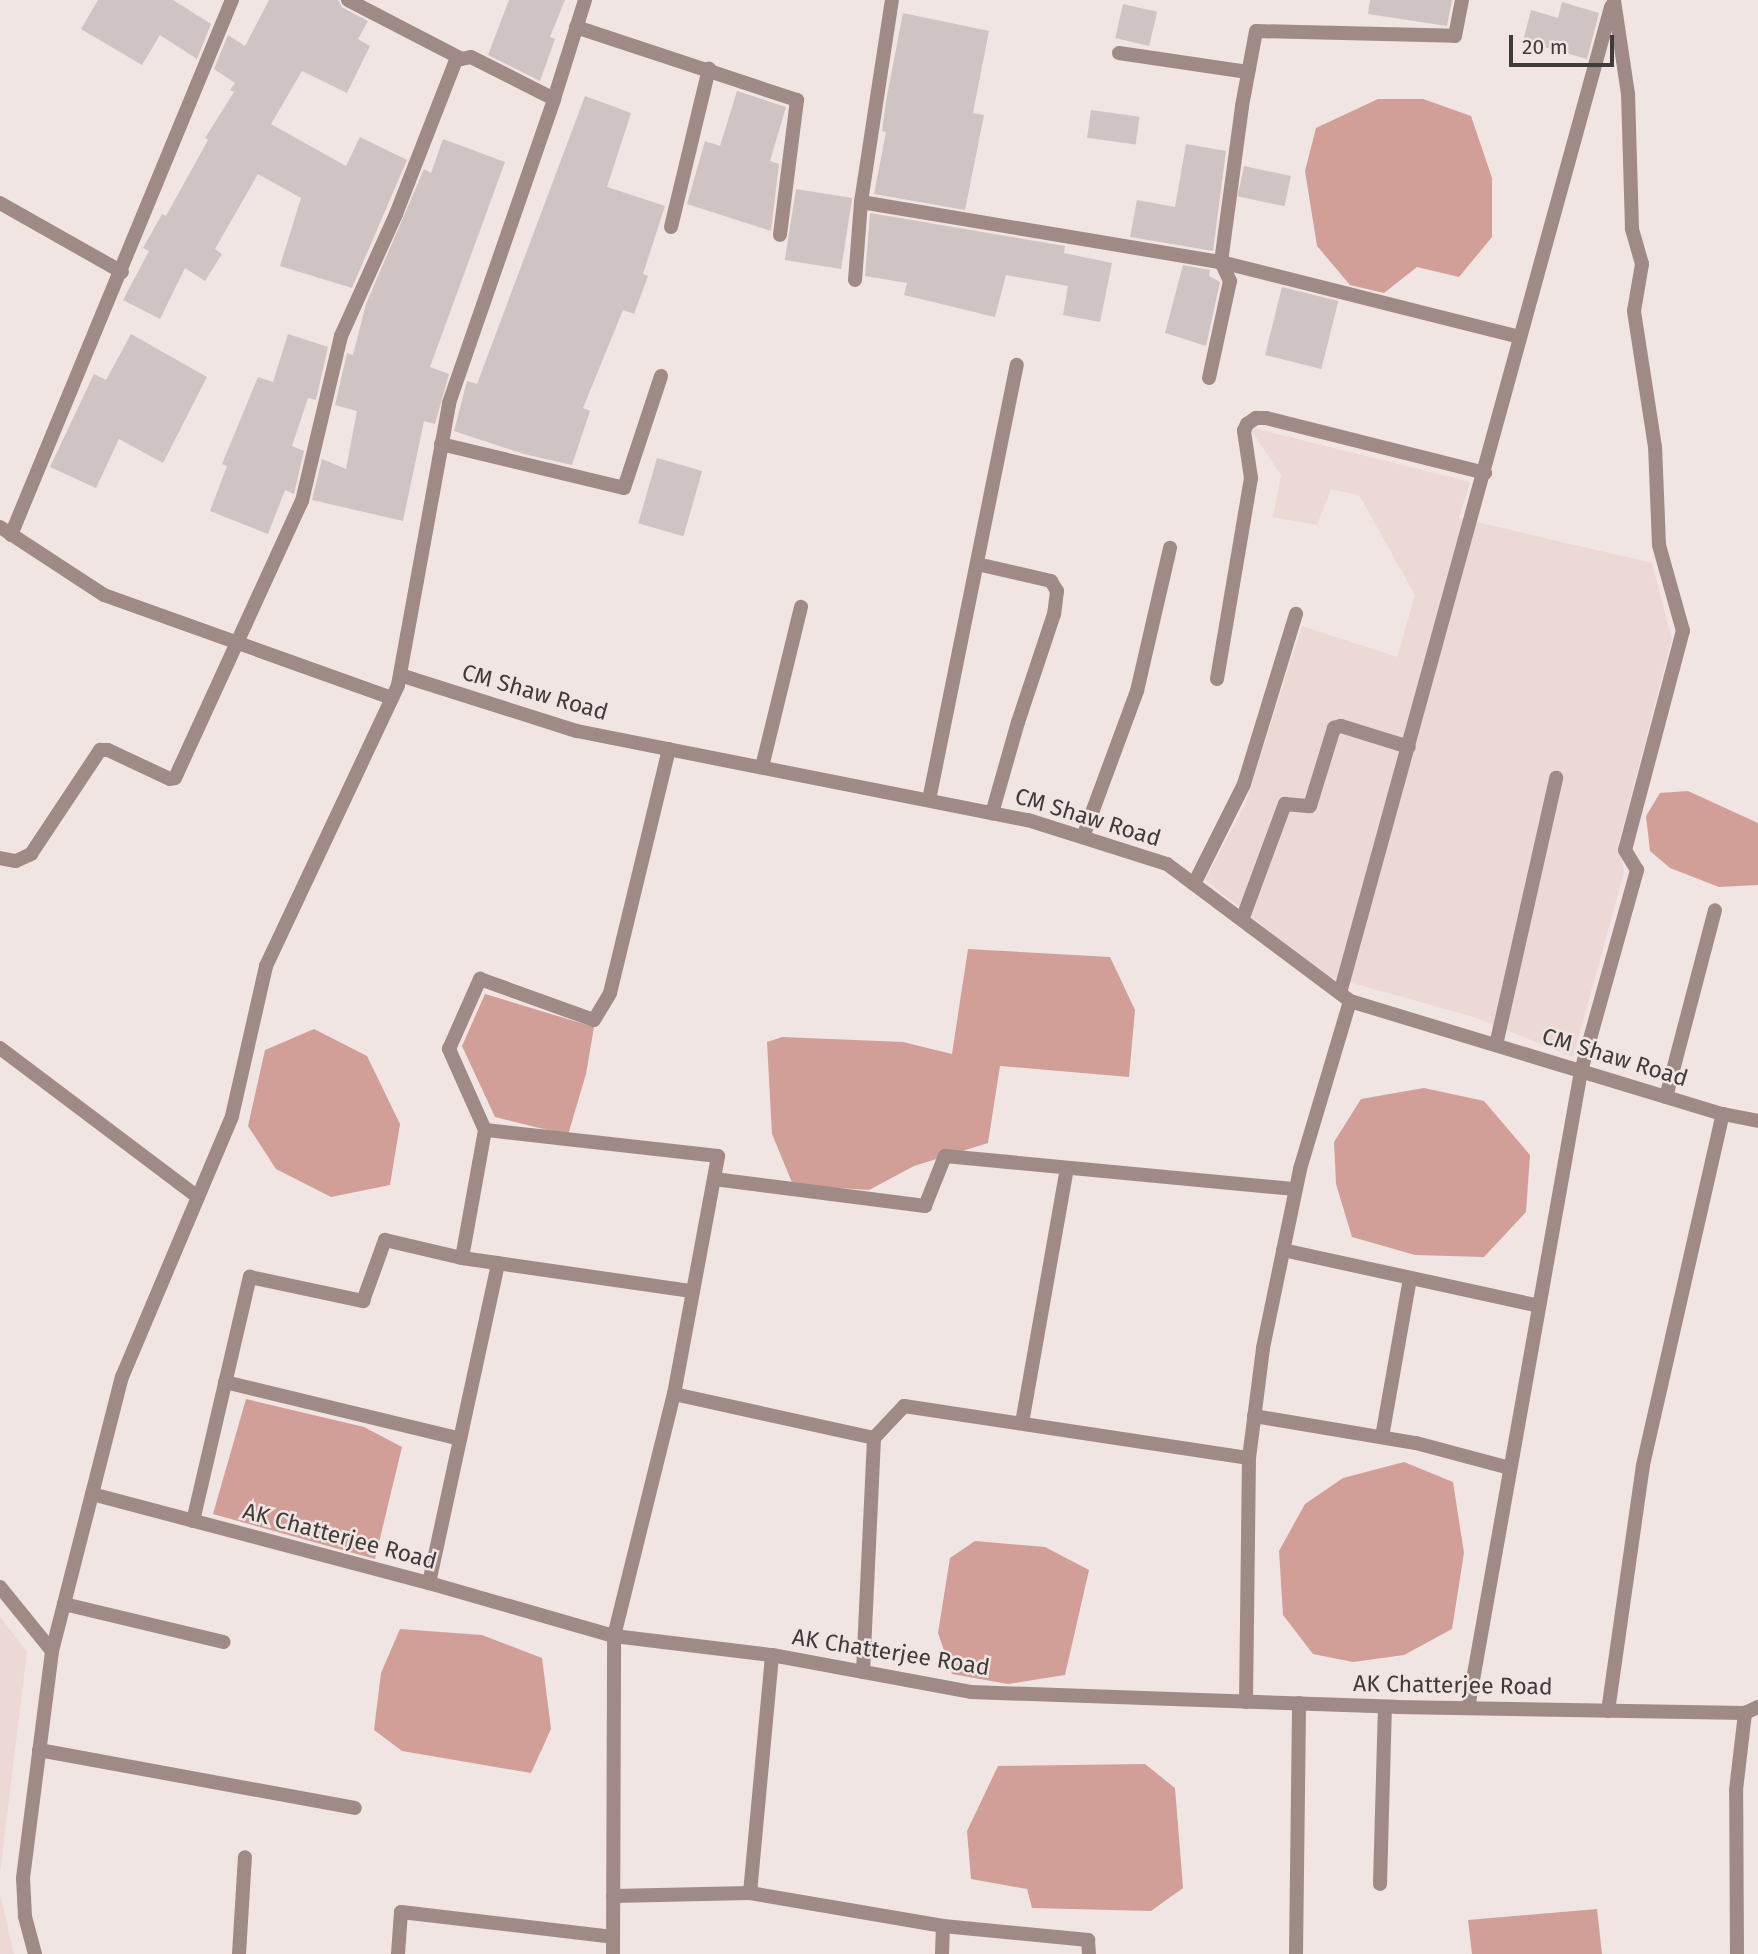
<!DOCTYPE html>
<html>
<head>
<meta charset="utf-8">
<style>
	body { margin:0 }
	#map { position:relative; width:1758px; height:1954px; overflow:hidden; background:#f0e5e3; font-family:"Fira Sans",sans-serif }
	div>[style] { position:absolute }
	[style*='--x'] { left:calc(var(--x)*1px); top:calc(var(--y)*1px); width:calc(var(--w)*1px); rotate:calc(var(--a)*1deg) }
	.built>* { inset:0; background:#ecd8d5 }
	.water>* { inset:0; background:#d19f97 }
	.building>* { inset:0; background:#cfc4c3; transform-origin:0 0 }
	.minor>* { height:14px; margin:-7px; padding:0 7px; transform-origin:7px; border-radius:7px; background:#a08a86 }
	span { translate:-50% -50%; white-space:nowrap; text-align:center; line-height:1.15; -webkit-text-stroke:5px #f0e5e3; paint-order:stroke }
	.street-label { font-size:23px; color:#3f3b3a }
	.scale { position:absolute; left:1509px; top:35px; width:105px; height:32px; box-sizing:border-box; border:4px solid #3f3b3a; border-top:0; padding-left:9px; font-size:21px; line-height:24px; white-space:nowrap; color:#3f3b3a; -webkit-text-stroke:5px #f0e5e3; paint-order:stroke }
</style>
</head>
<body>
<div id="map">
	<div class="built">
		<i style="clip-path:polygon(1249px 427px,1470px 482px,1459px 518px,1652px 563px,1672px 639px,1619px 842px,1624px 873px,1573px 1057px,1474px 1017px,1327px 976px,1205px 880px,1245px 805px,1302px 626px,1397px 657px,1415px 595px,1359px 495px,1331px 489px,1317px 525px,1273px 517px,1281px 475px)"></i>
		<i style="clip-path:polygon(0 1617px,27px 1652px,0 1873px)"></i>
		<i style="clip-path:polygon(0 1894px,14px 1954px,0 1954px)"></i>
	</div>
	<div class="water">
		<i style="clip-path:polygon(1378px 99px,1423px 99px,1471px 116px,1492px 178px,1492px 237px,1459px 277px,1417px 267px,1384px 293px,1350px 285px,1317px 246px,1305px 171px,1316px 128px)"></i>
		<i style="clip-path:polygon(1688px 791px,1758px 823px,1758px 885px,1719px 887px,1670px 868px,1650px 851px,1646px 816px,1660px 793px)"></i>
		<i style="clip-path:polygon(968px 949px,1110px 957px,1135px 1010px,1129px 1077px,1000px 1066px,988px 1143px,914px 1166px,869px 1190px,793px 1185px,772px 1134px,767px 1042px,782px 1037px,903px 1042px,952px 1054px)"></i>
		<i style="clip-path:polygon(485px 994px,594px 1027px,586px 1074px,568px 1135px,495px 1117px,462px 1046px)"></i>
		<i style="clip-path:polygon(314px 1029px,367px 1056px,400px 1124px,390px 1185px,331px 1197px,276px 1169px,248px 1126px,265px 1050px)"></i>
		<i style="clip-path:polygon(1424px 1088px,1484px 1101px,1530px 1155px,1526px 1212px,1484px 1257px,1415px 1255px,1352px 1237px,1336px 1184px,1334px 1142px,1361px 1099px)"></i>
		<i style="clip-path:polygon(246px 1399px,364px 1427px,402px 1447px,375px 1559px,213px 1514px)"></i>
		<i style="clip-path:polygon(1404px 1462px,1453px 1482px,1464px 1553px,1452px 1629px,1404px 1655px,1353px 1662px,1313px 1654px,1283px 1615px,1279px 1551px,1305px 1504px,1343px 1478px)"></i>
		<i style="clip-path:polygon(975px 1541px,1045px 1547px,1089px 1570px,1065px 1675px,1008px 1684px,952px 1674px,938px 1633px,950px 1558px)"></i>
		<i style="clip-path:polygon(400px 1629px,482px 1635px,542px 1658px,551px 1729px,531px 1773px,402px 1751px,374px 1730px,381px 1673px)"></i>
		<i style="clip-path:polygon(1145px 1764px,1175px 1788px,1183px 1888px,1151px 1911px,1032px 1908px,1027px 1889px,971px 1879px,967px 1831px,998px 1766px)"></i>
		<i style="clip-path:polygon(1597px 1909px,1602px 1954px,1472px 1954px,1468px 1920px)"></i>
	</div>
	<div class="building">
		<i style="clip-path:polygon(98px 0,173px 0,211px 24px,197px 59px,160px 35px,142px 65px,81px 29px)"></i>
		<i style="clip-path:polygon(269px 0,338px 0,343px 8px,368px 21px,358px 39px,370px 46px,347px 93px,302px 71px,271px 124px,346px 166px,360px 137px,407px 160px,352px 288px,280px 266px,301px 198px,258px 174px,215px 249px,222px 254px,205px 281px,185px 268px,160px 319px,123px 300px,149px 251px,143px 248px,162px 214px,166px 216px,208px 140px,205px 138px,234px 92px,230px 90px,235px 83px,214px 69px,228px 35px,245px 46px)"></i>
		<i style="clip-path:polygon(509px 0,565px 0,550px 37px,555px 39px,540px 81px,488px 55px)"></i>
		<i style="clip-path:polygon(1370px 0,1452px 0,1447px 26px,1368px 14px)"></i>
		<i style="clip-path:polygon(1562px 2px,1599px 13px,1587px 59px,1523px 41px,1531px 10px,1558px 18px)"></i>
		<i style="left:1123px;top:4px;width:35px;height:35px;rotate:13deg"></i>
		<i style="clip-path:polygon(903px 13px,989px 31px,973px 113px,984px 115px,965px 210px,874px 194px,886px 132px,882px 131px,886px 101px)"></i>
		<i style="clip-path:polygon(737px 91px,786px 107px,770px 161px,779px 164px,771px 231px,687px 204px,705px 141px,720px 146px)"></i>
		<i style="clip-path:polygon(585px 96px,631px 113px,607px 187px,665px 206px,643px 274px,648px 276px,634px 314px,623px 310px,583px 408px,590px 411px,572px 465px,524px 454px,454px 431px,467px 381px,477px 384px)"></i>
		<i style="left:1091px;top:110px;width:49px;height:28px;rotate:8deg"></i>
		<i style="clip-path:polygon(443px 139px,505px 162px,430px 367px,449px 374px,435px 424px,424px 421px,403px 521px,312px 500px,322px 459px,346px 469px,357px 411px,335px 405px,347px 353px,353px 355px,366px 304px,424px 169px,431px 173px)"></i>
		<i style="clip-path:polygon(1186px 144px,1226px 151px,1213px 251px,1130px 237px,1137px 200px,1175px 207px)"></i>
		<i style="left:1244px;top:166px;width:48px;height:31px;rotate:12deg"></i>
		<i style="left:796px;top:189px;width:57px;height:72px;rotate:9deg"></i>
		<i style="clip-path:polygon(870px 213px,1065px 246px,1064px 253px,1112px 263px,1100px 322px,1063px 315px,1068px 286px,1006px 275px,995px 317px,904px 295px,907px 283px,865px 276px)"></i>
		<i style="clip-path:polygon(1183px 265px,1210px 270px,1209px 276px,1220px 282px,1206px 346px,1165px 333px)"></i>
		<i style="left:1282px;top:287px;width:58px;height:70px;rotate:14deg"></i>
		<i style="clip-path:polygon(131px 334px,207px 377px,163px 463px,119px 439px,96px 488px,50px 467px,94px 374px,106px 380px)"></i>
		<i style="clip-path:polygon(288px 334px,328px 347px,316px 400px,308px 398px,292px 446px,304px 451px,294px 494px,285px 490px,268px 534px,210px 511px,227px 466px,222px 464px,258px 377px,273px 382px)"></i>
		<i style="left:657px;top:458px;width:47px;height:68px;rotate:16deg"></i>
	</div>
	<div class="minor">
		<i style="--x:348;--y:0;--w:128;--a:27.4"></i>
		<i style="--x:576;--y:27;--w:233;--a:18.3"></i>
		<i style="--x:797;--y:100;--w:136;--a:97.2"></i>
		<i style="--x:1119;--y:53;--w:130;--a:8.4"></i>
		<i style="--x:861;--y:202;--w:365;--a:9.5"></i>
		<i style="--x:1221;--y:262;--w:307;--a:14.1"></i>
		<i style="--x:0;--y:203;--w:140;--a:29.5"></i>
		<i style="--x:671;--y:227;--w:163;--a:-76.5"></i>
		<i style="--x:855;--y:280;--w:78;--a:-85.6"></i>
		<i style="--x:861;--y:202;--w:204;--a:-81.3"></i>
		<i style="--x:1209;--y:378;--w:99;--a:-77.8"></i>
		<i style="--x:1230;--y:281;--w:21;--a:-115"></i>
		<i style="--x:1221;--y:262;--w:157;--a:-82.3"></i>
		<i style="--x:1242;--y:106;--w:76;--a:-79.4"></i>
		<i style="--x:1256;--y:31;--w:199;--a:1.4"></i>
		<i style="--x:1455;--y:36;--w:37;--a:-79"></i>
		<i style="--x:441;--y:444;--w:188;--a:13.5"></i>
		<i style="--x:624;--y:488;--w:118;--a:-71.7"></i>
		<i style="--x:0;--y:527;--w:124;--a:33.2"></i>
		<i style="--x:104;--y:595;--w:306;--a:19.7"></i>
		<i style="--x:11;--y:535;--w:579;--a:-67.56"></i>
		<i style="--x:977;--y:564;--w:76;--a:12.9"></i>
		<i style="--x:1051;--y:581;--w:12;--a:59"></i>
		<i style="--x:1057;--y:591;--w:23;--a:97"></i>
		<i style="--x:1054;--y:614;--w:114;--a:108.4"></i>
		<i style="--x:1018;--y:722;--w:95;--a:105.9"></i>
		<i style="--x:400;--y:675;--w:186;--a:17.6"></i>
		<i style="--x:577;--y:731;--w:460;--a:11.2"></i>
		<i style="--x:1028;--y:820;--w:146;--a:17.6"></i>
		<i style="--x:1167;--y:864;--w:229;--a:36.8"></i>
		<i style="--x:1350;--y:1001;--w:390;--a:16.9"></i>
		<i style="--x:1723;--y:1114;--w:36;--a:11"></i>
		<i style="--x:1217;--y:679;--w:204;--a:-80.4"></i>
		<i style="--x:1251;--y:478;--w:48;--a:-98.5"></i>
		<i style="--x:1244;--y:431;--w:8;--a:-67"></i>
		<i style="--x:1247;--y:424;--w:11;--a:-34"></i>
		<i style="--x:1256;--y:418;--w:10;--a:0"></i>
		<i style="--x:1266;--y:418;--w:226;--a:14.1"></i>
		<i style="--x:762;--y:767;--w:165;--a:-76.3"></i>
		<i style="--x:929;--y:800;--w:444;--a:-78.6"></i>
		<i style="--x:1083;--y:837;--w:156;--a:-69.7"></i>
		<i style="--x:1137;--y:691;--w:147;--a:-77"></i>
		<i style="--x:0;--y:858;--w:16;--a:11"></i>
		<i style="--x:16;--y:861;--w:17;--a:-25"></i>
		<i style="--x:31;--y:854;--w:125;--a:-56.4"></i>
		<i style="--x:100;--y:750;--w:8;--a:0"></i>
		<i style="--x:108;--y:750;--w:68;--a:25.1"></i>
		<i style="--x:170;--y:779;--w:5;--a:-11"></i>
		<i style="--x:175;--y:778;--w:305;--a:-65.4"></i>
		<i style="--x:302;--y:501;--w:170;--a:-76.7"></i>
		<i style="--x:341;--y:336;--w:134;--a:-65.7"></i>
		<i style="--x:396;--y:214;--w:165;--a:-68.7"></i>
		<i style="--x:456;--y:60;--w:15;--a:-11"></i>
		<i style="--x:471;--y:57;--w:93;--a:26.8"></i>
		<i style="--x:1194;--y:884;--w:112;--a:-63.4"></i>
		<i style="--x:1244;--y:784;--w:178;--a:-73"></i>
		<i style="--x:1242;--y:920;--w:124;--a:-69.7"></i>
		<i style="--x:1285;--y:804;--w:25;--a:5"></i>
		<i style="--x:1310;--y:806;--w:82;--a:-72.9"></i>
		<i style="--x:1334;--y:728;--w:7;--a:-16"></i>
		<i style="--x:1341;--y:726;--w:71;--a:17.2"></i>
		<i style="--x:1340;--y:993;--w:1023;--a:-74.63"></i>
		<i style="--x:1496;--y:1045;--w:274;--a:-77.3"></i>
		<i style="--x:0;--y:1048;--w:248;--a:37"></i>
		<i style="--x:1666;--y:1097;--w:193;--a:-75.3"></i>
		<i style="--x:714;--y:1179;--w:213;--a:7.3"></i>
		<i style="--x:925;--y:1206;--w:54;--a:-68.2"></i>
		<i style="--x:945;--y:1156;--w:352;--a:5.4"></i>
		<i style="--x:1283;--y:1250;--w:262;--a:12.3"></i>
		<i style="--x:462;--y:1258;--w:130;--a:-79.8"></i>
		<i style="--x:225;--y:1382;--w:242;--a:13.6"></i>
		<i style="--x:674;--y:1394;--w:205;--a:12.4"></i>
		<i style="--x:874;--y:1438;--w:44;--a:-46.8"></i>
		<i style="--x:904;--y:1406;--w:349;--a:8.6"></i>
		<i style="--x:1254;--y:1416;--w:164;--a:9.5"></i>
		<i style="--x:1416;--y:1443;--w:96;--a:15"></i>
		<i style="--x:1022;--y:1423;--w:258;--a:-80"></i>
		<i style="--x:1382;--y:1437;--w:161;--a:-80"></i>
		<i style="--x:92;--y:1494;--w:349;--a:14.8"></i>
		<i style="--x:429;--y:1583;--w:192;--a:16"></i>
		<i style="--x:614;--y:1636;--w:159;--a:6.9"></i>
		<i style="--x:772;--y:1655;--w:202;--a:10.5"></i>
		<i style="--x:971;--y:1692;--w:425;--a:2"></i>
		<i style="--x:1396;--y:1707;--w:349;--a:1"></i>
		<i style="--x:193;--y:1521;--w:251;--a:-76.9"></i>
		<i style="--x:250;--y:1277;--w:116;--a:12"></i>
		<i style="--x:363;--y:1301;--w:65;--a:-70.2"></i>
		<i style="--x:385;--y:1240;--w:79;--a:13.2"></i>
		<i style="--x:462;--y:1258;--w:232;--a:8.2"></i>
		<i style="--x:429;--y:1583;--w:327;--a:-77.8"></i>
		<i style="--x:0;--y:1587;--w:82;--a:50.9"></i>
		<i style="--x:64;--y:1604;--w:164;--a:13.4"></i>
		<i style="--x:863;--y:1672;--w:234;--a:-87.3"></i>
		<i style="--x:1246;--y:1702;--w:244;--a:-89.3"></i>
		<i style="--x:1249;--y:1458;--w:111;--a:-82.7"></i>
		<i style="--x:1263;--y:1348;--w:183;--a:-78.3"></i>
		<i style="--x:1300;--y:1169;--w:175;--a:-73.4"></i>
		<i style="--x:1468;--y:1708;--w:647;--a:-79.94"></i>
		<i style="--x:1581;--y:1071;--w:209;--a:-74.4"></i>
		<i style="--x:1637;--y:870;--w:23;--a:-121"></i>
		<i style="--x:1625;--y:850;--w:227;--a:-75.2"></i>
		<i style="--x:1683;--y:631;--w:89;--a:-105.6"></i>
		<i style="--x:1659;--y:545;--w:98;--a:-92.3"></i>
		<i style="--x:1655;--y:447;--w:138;--a:-98.8"></i>
		<i style="--x:1634;--y:311;--w:48;--a:-80.3"></i>
		<i style="--x:1642;--y:264;--w:37;--a:-106"></i>
		<i style="--x:1632;--y:228;--w:134;--a:-91.7"></i>
		<i style="--x:1628;--y:94;--w:95;--a:-98.5"></i>
		<i style="--x:1608;--y:1711;--w:248;--a:-81.9"></i>
		<i style="--x:1643;--y:1465;--w:360;--a:-77.2"></i>
		<i style="--x:39;--y:1750;--w:321;--a:10.4"></i>
		<i style="--x:1380;--y:1884;--w:177;--a:-88.4"></i>
		<i style="--x:750;--y:1893;--w:239;--a:-84.7"></i>
		<i style="--x:613;--y:1896;--w:137;--a:-1.3"></i>
		<i style="--x:750;--y:1893;--w:196;--a:9.7"></i>
		<i style="--x:943;--y:1926;--w:146;--a:5.5"></i>
		<i style="--x:1088;--y:1940;--w:14;--a:86"></i>
		<i style="--x:35;--y:1954;--w:39;--a:-105"></i>
		<i style="--x:25;--y:1916;--w:38;--a:-93"></i>
		<i style="--x:23;--y:1878;--w:229;--a:-82.7"></i>
		<i style="--x:52;--y:1651;--w:283;--a:-75.7"></i>
		<i style="--x:122;--y:1377;--w:283;--a:-67.1"></i>
		<i style="--x:232;--y:1116;--w:154;--a:-77.2"></i>
		<i style="--x:266;--y:966;--w:310;--a:-64.8"></i>
		<i style="--x:398;--y:685;--w:287;--a:-79.7"></i>
		<i style="--x:449;--y:403;--w:322;--a:-70.9"></i>
		<i style="--x:554;--y:99;--w:104;--a:-72.6"></i>
		<i style="--x:239;--y:1954;--w:97;--a:-86.5"></i>
		<i style="--x:398;--y:1954;--w:42;--a:-85.9"></i>
		<i style="--x:401;--y:1912;--w:213;--a:6.7"></i>
		<i style="--x:613;--y:1954;--w:318;--a:-89.8"></i>
		<i style="--x:614;--y:1636;--w:249;--a:-76.1"></i>
		<i style="--x:674;--y:1394;--w:242;--a:-79.5"></i>
		<i style="--x:718;--y:1156;--w:234;--a:-173.6"></i>
		<i style="--x:485;--y:1130;--w:89;--a:-114"></i>
		<i style="--x:449;--y:1049;--w:77;--a:-66.1"></i>
		<i style="--x:480;--y:979;--w:121;--a:19.8"></i>
		<i style="--x:594;--y:1020;--w:31;--a:-59"></i>
		<i style="--x:610;--y:993;--w:251;--a:-76.4"></i>
		<i style="--x:942;--y:1954;--w:28;--a:-88"></i>
		<i style="--x:1296;--y:1954;--w:251;--a:-89.3"></i>
		<i style="--x:1737;--y:1954;--w:164;--a:-90.3"></i>
		<i style="--x:1736;--y:1790;--w:78;--a:-83.3"></i>
		<i style="--x:1745;--y:1713;--w:14;--a:-25"></i>
	</div>
	<div class="street-label">
		<span style="left:535px;top:692px;rotate:16deg">CM Shaw Road</span>
		<span style="left:1088px;top:817px;rotate:17deg">CM Shaw Road</span>
		<span style="left:1615px;top:1057px;rotate:17deg">CM Shaw Road</span>
		<span style="left:340px;top:1536px;rotate:15deg">AK Chatterjee Road</span>
		<span style="left:891px;top:1652px;rotate:9deg">AK Chatterjee Road</span>
		<span style="left:1453px;top:1685px;rotate:1deg">AK Chatterjee Road</span>
	</div>
	<div class="scale">20 m</div>
</div>
</body>
</html>
